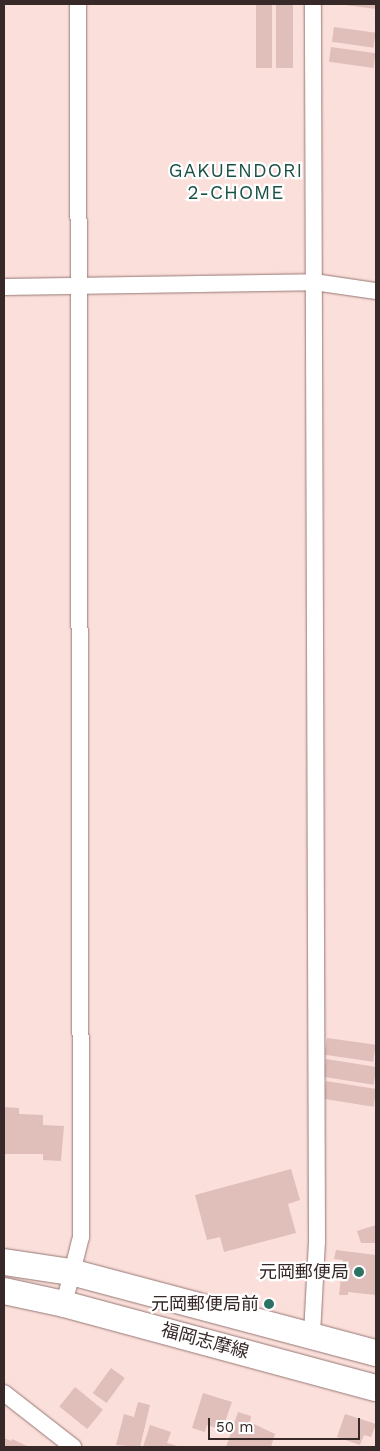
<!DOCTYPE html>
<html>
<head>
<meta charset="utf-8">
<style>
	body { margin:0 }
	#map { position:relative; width:380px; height:1451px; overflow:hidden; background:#fbdfdb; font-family:"Work Sans","Noto Sans JP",sans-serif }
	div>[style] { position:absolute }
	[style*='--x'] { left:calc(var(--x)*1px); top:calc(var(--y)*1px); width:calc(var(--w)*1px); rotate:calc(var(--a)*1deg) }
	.building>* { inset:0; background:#e0beba; transform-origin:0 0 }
	.roads { filter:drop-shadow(0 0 1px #967773) drop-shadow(0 0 1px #967773) }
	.minor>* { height:16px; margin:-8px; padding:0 8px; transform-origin:8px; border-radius:8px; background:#fff }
	.primary>* { height:26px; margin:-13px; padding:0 13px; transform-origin:13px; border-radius:13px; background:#fff }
	.dots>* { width:14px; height:14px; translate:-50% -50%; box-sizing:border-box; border:2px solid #fff; border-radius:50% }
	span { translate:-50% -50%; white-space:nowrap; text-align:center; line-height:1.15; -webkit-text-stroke:4.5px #fff; paint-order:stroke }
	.poi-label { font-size:18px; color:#362927 }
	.right { translate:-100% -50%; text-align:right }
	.street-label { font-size:18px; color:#362927 }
	.neighbourhood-label { font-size:19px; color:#1a5146; letter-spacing:1px }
	.frame { position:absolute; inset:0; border:5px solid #362927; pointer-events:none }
	.scale { position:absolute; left:208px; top:1418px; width:152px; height:22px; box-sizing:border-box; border:2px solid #362927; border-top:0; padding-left:6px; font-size:15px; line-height:18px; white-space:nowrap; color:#362927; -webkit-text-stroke:4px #fff; paint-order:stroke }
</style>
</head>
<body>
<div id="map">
	<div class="building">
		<i style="left:256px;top:4px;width:16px;height:64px"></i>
		<i style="left:276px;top:4px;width:17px;height:64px"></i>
		<i style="clip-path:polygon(376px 4px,376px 9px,345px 5px,345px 4px)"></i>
		<i style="left:334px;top:27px;width:42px;height:15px;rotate:8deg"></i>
		<i style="left:331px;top:47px;width:45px;height:15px;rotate:8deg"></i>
		<i style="left:327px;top:1038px;width:49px;height:17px;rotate:8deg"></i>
		<i style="left:326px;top:1059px;width:51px;height:18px;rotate:9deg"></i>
		<i style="left:326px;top:1081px;width:51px;height:18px;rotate:9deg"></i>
		<i style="clip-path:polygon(4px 1107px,19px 1108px,19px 1114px,43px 1115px,43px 1125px,64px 1126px,61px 1161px,43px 1160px,43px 1154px,4px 1154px)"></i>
		<i style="clip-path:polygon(291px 1169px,300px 1200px,288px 1204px,296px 1233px,224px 1252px,220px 1237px,207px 1240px,195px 1195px)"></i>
		<i style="clip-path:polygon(376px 1225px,376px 1243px,361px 1243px,357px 1231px)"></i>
		<i style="clip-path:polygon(336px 1250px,376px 1255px,376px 1295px,348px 1292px,348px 1295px,339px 1295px,343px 1260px,334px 1259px)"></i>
		<i style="left:111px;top:1368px;width:17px;height:31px;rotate:36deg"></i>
		<i style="left:75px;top:1387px;width:36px;height:25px;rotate:39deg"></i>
		<i style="clip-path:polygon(203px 1393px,232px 1402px,222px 1430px,207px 1425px,205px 1432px,192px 1428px)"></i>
		<i style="clip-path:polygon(138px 1402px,150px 1405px,140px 1447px,116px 1445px,124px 1414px,134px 1417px)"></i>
		<i style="clip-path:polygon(238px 1412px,251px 1416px,250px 1422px,275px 1434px,271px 1447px,226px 1447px)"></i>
		<i style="clip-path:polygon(345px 1414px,376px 1424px,371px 1437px,364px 1435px,360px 1445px,337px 1437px)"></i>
		<i style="clip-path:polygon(150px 1425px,171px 1432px,167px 1443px,181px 1447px,143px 1447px)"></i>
		<i style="clip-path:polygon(4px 1438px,11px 1441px,12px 1439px,29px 1447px,4px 1447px)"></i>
	</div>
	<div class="roads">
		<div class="minor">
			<i style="--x:4;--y:287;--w:310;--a:-0.9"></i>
			<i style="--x:314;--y:282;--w:63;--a:8.3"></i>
			<i style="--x:64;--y:1304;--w:69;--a:-75.8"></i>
			<i style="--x:81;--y:1237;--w:1233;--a:-90.14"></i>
			<i style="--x:312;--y:1334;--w:93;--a:-86.9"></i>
			<i style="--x:317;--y:1241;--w:1237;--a:-90.19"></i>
			<i style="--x:4;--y:1393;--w:88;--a:38"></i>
		</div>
		<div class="primary">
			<i style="--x:4;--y:1262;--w:68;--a:8.5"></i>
			<i style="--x:71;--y:1272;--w:316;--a:14.9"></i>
			<i style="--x:4;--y:1291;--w:61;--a:12.2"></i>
			<i style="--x:64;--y:1304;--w:323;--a:15.1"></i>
		</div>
	</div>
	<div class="dots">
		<i style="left:359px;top:1272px;background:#2d7163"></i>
		<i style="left:269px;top:1304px;background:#2d7163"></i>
	</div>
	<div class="poi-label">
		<span class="right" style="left:349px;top:1272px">元岡郵便局</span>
		<span class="right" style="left:259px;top:1304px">元岡郵便局前</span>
	</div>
	<div class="street-label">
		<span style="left:205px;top:1341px;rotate:15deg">福岡志摩線</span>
	</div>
	<div class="neighbourhood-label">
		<span style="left:236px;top:182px">GAKUENDORI<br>2-CHOME</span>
	</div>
	<div class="frame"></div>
	<div class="scale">50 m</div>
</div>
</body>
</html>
